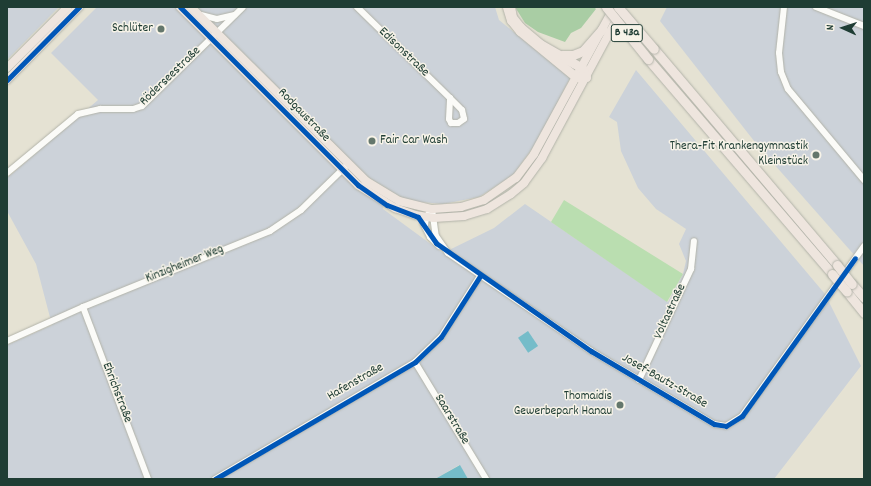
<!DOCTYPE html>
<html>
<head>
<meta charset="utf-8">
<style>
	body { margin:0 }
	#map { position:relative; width:871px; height:486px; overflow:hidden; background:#e5e2d3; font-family:Dekko,sans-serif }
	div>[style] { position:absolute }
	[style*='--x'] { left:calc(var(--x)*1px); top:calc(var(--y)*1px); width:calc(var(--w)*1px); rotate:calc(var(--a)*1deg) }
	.industrial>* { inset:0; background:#ccd2d9 }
	.green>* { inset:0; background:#badeb0 }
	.forest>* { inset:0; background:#a9cda4 }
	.water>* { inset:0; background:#75bcc9; transform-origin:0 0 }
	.roads { filter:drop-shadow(0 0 1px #b2b3a9) drop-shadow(0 0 1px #b2b3a9) }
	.minor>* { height:6px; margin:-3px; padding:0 3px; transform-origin:3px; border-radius:3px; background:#fbfbf8 }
	.major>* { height:8px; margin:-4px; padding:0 4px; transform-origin:4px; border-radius:4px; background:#eee5de }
	.highway>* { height:9px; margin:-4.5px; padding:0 4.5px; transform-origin:4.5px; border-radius:4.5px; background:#eee5de }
	.bridges { filter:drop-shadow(0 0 1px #b2b3a9) drop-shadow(0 0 1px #b2b3a9) }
	.highway-bridge>* { height:9px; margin:-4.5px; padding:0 4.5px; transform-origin:4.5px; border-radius:4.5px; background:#eee5de }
	.cycleway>* { height:5px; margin:-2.5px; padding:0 2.5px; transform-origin:2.5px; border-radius:2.5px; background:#0057b8 }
	.dots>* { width:11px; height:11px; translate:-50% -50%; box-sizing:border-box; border:2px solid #f7f3e8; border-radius:50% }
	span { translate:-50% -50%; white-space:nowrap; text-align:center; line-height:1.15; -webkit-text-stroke:3px #f7f3e8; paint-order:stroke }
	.shield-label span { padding:1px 3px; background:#f7f3e8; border:1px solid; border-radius:3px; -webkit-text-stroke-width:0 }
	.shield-label { font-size:12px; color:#1f3d34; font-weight:700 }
	.poi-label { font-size:13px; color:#1f3d34 }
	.right { translate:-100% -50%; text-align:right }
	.left { translate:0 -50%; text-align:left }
	.street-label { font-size:13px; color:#1f3d34 }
	.frame { position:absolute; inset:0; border:8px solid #1f3d34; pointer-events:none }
	.north { position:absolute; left:823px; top:8px; width:40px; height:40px; -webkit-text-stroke:3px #f7f3e8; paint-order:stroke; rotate:273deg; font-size:11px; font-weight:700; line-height:16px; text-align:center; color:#1f3d34 }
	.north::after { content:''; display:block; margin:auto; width:14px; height:18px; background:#1f3d34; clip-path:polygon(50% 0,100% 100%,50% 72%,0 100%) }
</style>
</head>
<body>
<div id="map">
	<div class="industrial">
		<i style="clip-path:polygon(7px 7px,59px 7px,7px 60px)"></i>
		<i style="clip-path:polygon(97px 7px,495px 7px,499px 20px,570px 78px,539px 139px,513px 175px,479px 197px,443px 204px,410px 201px,385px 190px,383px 209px,443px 253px,494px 228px,525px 204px,668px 302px,683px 274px,686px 261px,679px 244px,686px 229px,656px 209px,638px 188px,621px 151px,617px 122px,609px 117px,636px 70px,825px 294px,861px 366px,774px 479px,468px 479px,459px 465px,435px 479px,7px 479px,7px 345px,52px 325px,36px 264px,7px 211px,7px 178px,98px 100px,51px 53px)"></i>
		<i style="clip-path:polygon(667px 7px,864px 7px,864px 266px,758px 146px,660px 21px)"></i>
	</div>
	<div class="green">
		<i style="clip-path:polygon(564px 200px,683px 274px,667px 302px,551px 222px)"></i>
	</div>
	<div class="forest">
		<i style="clip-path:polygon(515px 7px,594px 7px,596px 9px,581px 28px,571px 33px,565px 42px,538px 32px,525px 23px)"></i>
	</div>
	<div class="water">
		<i style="left:528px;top:331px;width:18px;height:12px;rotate:56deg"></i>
		<i style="clip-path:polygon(460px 465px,468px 479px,435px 479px)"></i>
	</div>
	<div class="roads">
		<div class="minor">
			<i style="--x:357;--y:7;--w:130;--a:44.4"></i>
			<i style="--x:450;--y:98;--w:17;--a:45"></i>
			<i style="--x:462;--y:110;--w:9;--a:77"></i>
			<i style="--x:464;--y:119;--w:7;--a:146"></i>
			<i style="--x:458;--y:123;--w:7;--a:180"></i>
			<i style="--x:451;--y:123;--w:4;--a:-117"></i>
			<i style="--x:449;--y:119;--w:21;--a:-87"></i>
			<i style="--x:784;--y:7;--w:46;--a:96.2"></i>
			<i style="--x:779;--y:53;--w:19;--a:84"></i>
			<i style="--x:781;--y:72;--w:18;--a:68"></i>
			<i style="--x:788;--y:89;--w:119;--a:50.1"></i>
			<i style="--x:816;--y:7;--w:52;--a:21.6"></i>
			<i style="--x:201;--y:15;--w:16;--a:14"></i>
			<i style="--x:217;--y:19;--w:18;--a:-13"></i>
			<i style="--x:7;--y:173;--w:92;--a:-39.7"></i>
			<i style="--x:78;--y:114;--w:23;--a:-13"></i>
			<i style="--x:100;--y:109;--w:33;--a:0"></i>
			<i style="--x:133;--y:109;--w:9;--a:-18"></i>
			<i style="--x:142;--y:106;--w:141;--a:-44.4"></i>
			<i style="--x:423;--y:223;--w:16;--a:63"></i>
			<i style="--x:430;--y:237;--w:13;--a:45"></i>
			<i style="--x:425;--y:226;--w:9;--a:-84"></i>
			<i style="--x:426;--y:217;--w:10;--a:-53"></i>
			<i style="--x:432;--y:209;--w:27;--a:82"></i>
			<i style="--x:436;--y:236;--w:21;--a:55"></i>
			<i style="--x:448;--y:253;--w:173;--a:34.4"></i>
			<i style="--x:591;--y:351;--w:143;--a:30.7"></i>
			<i style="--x:714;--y:424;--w:12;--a:9"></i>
			<i style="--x:726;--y:426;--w:19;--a:-32"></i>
			<i style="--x:742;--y:416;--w:209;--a:-54.3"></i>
			<i style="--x:83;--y:307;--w:184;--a:69.3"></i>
			<i style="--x:7;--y:341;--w:83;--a:-24.1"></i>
			<i style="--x:83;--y:307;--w:202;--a:-22.1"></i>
			<i style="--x:270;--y:231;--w:37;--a:-34"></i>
			<i style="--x:301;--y:210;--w:62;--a:-44.3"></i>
			<i style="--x:415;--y:362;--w:137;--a:58.7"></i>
			<i style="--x:639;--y:380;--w:123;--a:-64.9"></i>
			<i style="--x:691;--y:269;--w:28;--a:-84"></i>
			<i style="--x:215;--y:479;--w:232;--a:-30.3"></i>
			<i style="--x:415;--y:362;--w:36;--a:-44"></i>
			<i style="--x:441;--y:337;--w:72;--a:-57.4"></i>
		</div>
		<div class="major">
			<i style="--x:180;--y:7;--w:252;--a:45"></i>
			<i style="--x:358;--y:185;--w:44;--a:31.9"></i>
			<i style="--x:395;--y:208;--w:21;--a:19"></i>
			<i style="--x:415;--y:215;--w:19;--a:9"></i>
			<i style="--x:434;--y:218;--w:30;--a:-4"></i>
			<i style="--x:464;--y:216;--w:24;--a:-17"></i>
			<i style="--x:487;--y:209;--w:28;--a:-32"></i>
			<i style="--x:511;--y:194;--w:17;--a:-40"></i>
			<i style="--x:524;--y:183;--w:31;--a:-54"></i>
			<i style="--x:542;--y:158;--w:162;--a:-61.7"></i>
			<i style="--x:191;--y:7;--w:247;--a:44.8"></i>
			<i style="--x:366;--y:181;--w:39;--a:31"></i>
			<i style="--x:399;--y:201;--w:34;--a:14"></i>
			<i style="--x:432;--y:209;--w:29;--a:-4"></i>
			<i style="--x:461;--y:207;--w:24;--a:-17"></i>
			<i style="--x:484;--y:200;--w:39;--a:-35"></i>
			<i style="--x:516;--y:178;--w:30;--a:-53"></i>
			<i style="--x:534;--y:154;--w:167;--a:-61.4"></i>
			<i style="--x:7;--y:68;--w:86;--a:-45"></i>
			<i style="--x:7;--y:80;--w:103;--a:-45.4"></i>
		</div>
		<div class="highway">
			<i style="--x:507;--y:7;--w:14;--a:73"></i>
			<i style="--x:511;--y:20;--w:14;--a:51"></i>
			<i style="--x:520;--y:31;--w:72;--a:39.4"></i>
			<i style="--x:576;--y:77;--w:10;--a:0"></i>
			<i style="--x:586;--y:77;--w:10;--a:-114"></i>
			<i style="--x:582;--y:68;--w:48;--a:-150.3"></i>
			<i style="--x:540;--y:44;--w:26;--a:-140"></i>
			<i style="--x:520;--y:27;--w:13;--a:-129"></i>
			<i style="--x:512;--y:17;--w:10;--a:-101"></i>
			<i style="--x:654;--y:49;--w:283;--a:49.7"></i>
			<i style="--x:562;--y:55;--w:11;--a:0"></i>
			<i style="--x:573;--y:55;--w:11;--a:-22"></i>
			<i style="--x:583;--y:51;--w:30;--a:-49"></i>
			<i style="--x:648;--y:59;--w:283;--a:49.4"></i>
			<i style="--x:852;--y:284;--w:18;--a:49"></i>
			<i style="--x:847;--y:292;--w:27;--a:51"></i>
		</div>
	</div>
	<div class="bridges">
		<div class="highway-bridge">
			<i style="--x:606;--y:7;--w:67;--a:51.1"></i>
			<i style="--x:618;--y:7;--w:55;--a:49.4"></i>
			<i style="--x:837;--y:265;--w:24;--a:52"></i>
			<i style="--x:832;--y:274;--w:23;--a:50"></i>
		</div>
	</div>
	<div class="cycleway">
		<i style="--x:180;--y:7;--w:252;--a:45"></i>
		<i style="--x:358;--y:185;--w:35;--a:35"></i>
		<i style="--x:387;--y:205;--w:33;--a:21"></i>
		<i style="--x:418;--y:217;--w:32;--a:55"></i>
		<i style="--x:436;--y:243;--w:189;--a:34.9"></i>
		<i style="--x:591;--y:351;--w:143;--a:30.7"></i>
		<i style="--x:714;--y:424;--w:12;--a:9"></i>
		<i style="--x:726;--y:426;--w:19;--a:-32"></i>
		<i style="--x:742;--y:416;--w:194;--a:-54.4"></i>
		<i style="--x:7;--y:80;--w:103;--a:-45.4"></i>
		<i style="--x:215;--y:479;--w:232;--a:-30.3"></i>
		<i style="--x:415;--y:362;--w:36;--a:-44"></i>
		<i style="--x:441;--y:337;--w:72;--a:-57.4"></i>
	</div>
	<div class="dots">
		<i style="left:161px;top:29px;background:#64776c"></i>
		<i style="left:372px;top:141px;background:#64776c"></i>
		<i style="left:816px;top:155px;background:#64776c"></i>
		<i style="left:620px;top:405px;background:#64776c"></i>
	</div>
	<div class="shield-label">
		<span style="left:627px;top:33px">B 43a</span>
	</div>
	<div class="poi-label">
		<span class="right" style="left:153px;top:29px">Schlüter</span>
		<span class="left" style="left:380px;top:141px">Fair Car Wash</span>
		<span class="right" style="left:808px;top:155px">Thera-Fit Krankengymnastik<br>Kleinstück</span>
		<span class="right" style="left:612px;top:405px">Thomaidis<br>Gewerbepark Hanau</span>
	</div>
	<div class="street-label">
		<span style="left:403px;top:53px;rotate:44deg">Edisonstraße</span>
		<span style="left:171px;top:77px;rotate:-44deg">Röderseestraße</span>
		<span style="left:303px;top:116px;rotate:46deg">Rodgaustraße</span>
		<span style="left:185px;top:265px;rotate:-22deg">Kinzigheimer Weg</span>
		<span style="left:671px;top:312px;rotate:-65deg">Voltastraße</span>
		<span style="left:664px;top:382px;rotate:30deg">Josef-Bautz-Straße</span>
		<span style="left:356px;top:383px;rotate:-30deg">Hafenstraße</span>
		<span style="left:116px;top:393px;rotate:69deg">Ehrichstraße</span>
		<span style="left:451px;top:420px;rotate:59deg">Saarstraße</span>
	</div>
	<div class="frame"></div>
	<div class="north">N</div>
</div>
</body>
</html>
